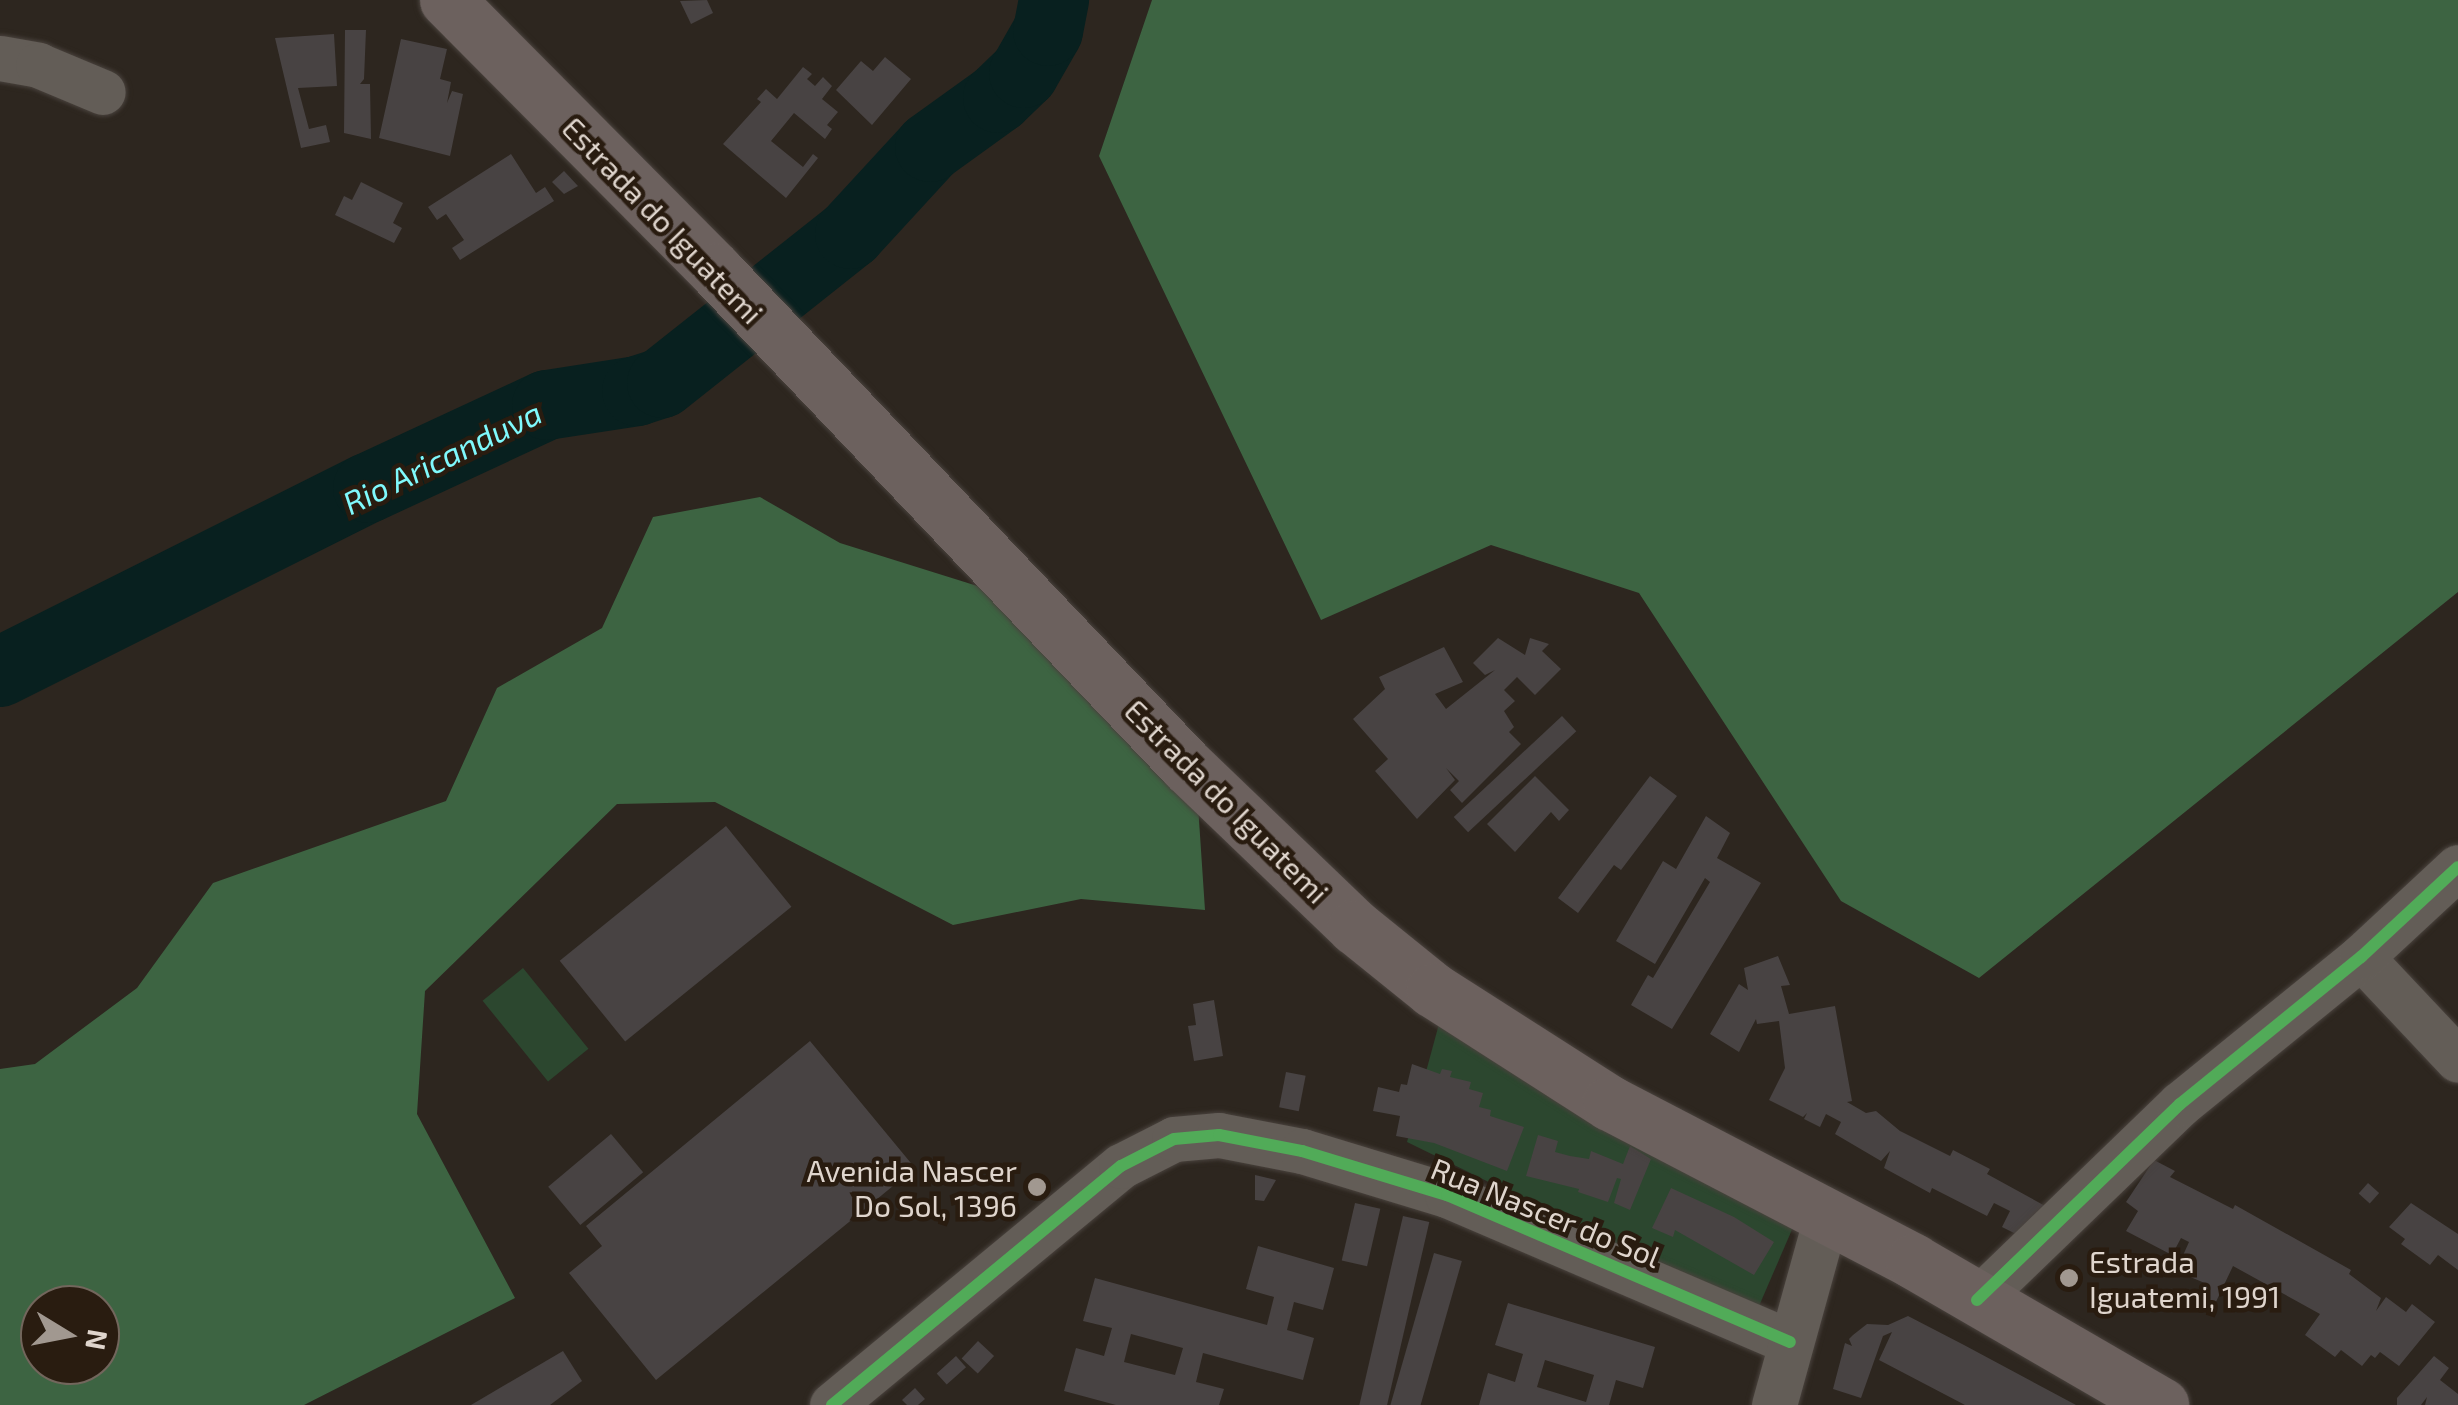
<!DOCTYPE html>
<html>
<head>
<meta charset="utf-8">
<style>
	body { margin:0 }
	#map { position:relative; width:2458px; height:1405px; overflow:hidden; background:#2d261f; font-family:"Exo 2",sans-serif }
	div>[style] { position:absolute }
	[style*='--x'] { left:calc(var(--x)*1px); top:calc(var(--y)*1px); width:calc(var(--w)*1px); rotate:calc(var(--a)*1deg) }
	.green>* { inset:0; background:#2c472f; transform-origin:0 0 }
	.forest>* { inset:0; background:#3d6442 }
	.river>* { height:70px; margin:-35px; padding:0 35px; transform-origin:35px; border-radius:35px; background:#08201f }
	.building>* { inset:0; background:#484343; transform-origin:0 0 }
	.roads { filter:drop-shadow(0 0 2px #49423d) drop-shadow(0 0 2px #49423d) }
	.street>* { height:45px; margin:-22.5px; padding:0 22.5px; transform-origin:22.5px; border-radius:22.5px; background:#635d57 }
	.primary>* { height:55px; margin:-27.5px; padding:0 27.5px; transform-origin:27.5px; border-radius:27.5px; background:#6c615e }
	.cycleway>* { height:12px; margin:-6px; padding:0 6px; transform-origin:6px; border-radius:6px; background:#51ab58 }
	.dots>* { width:28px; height:28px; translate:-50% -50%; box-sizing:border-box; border:5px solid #291c10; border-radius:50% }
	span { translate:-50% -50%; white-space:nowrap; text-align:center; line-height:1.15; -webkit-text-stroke:9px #291c10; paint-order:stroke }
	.street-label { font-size:30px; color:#dfd5cd }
	.poi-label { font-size:30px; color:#dfd5cd }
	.right { translate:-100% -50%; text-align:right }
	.left { translate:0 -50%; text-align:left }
	.water-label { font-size:32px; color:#7ff9fc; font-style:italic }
	.north { position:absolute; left:20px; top:1285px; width:100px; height:100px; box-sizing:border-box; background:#291c10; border:2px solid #72665c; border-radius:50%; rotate:100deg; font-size:28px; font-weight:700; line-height:40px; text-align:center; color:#dfd5cd }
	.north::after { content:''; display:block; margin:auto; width:35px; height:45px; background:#a19890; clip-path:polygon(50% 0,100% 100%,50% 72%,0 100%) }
</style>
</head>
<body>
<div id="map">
	<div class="green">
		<i style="left:523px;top:968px;width:104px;height:52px;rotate:51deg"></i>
		<i style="clip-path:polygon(1443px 1009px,1797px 1218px,1756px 1313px,1407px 1142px)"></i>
	</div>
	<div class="forest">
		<i style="clip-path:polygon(1152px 0,2458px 0,2458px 592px,1979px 978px,1841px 901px,1639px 593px,1491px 545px,1321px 620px,1099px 156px)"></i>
		<i style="clip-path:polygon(evenodd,760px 497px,840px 543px,987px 589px,1198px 805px,1205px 910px,1081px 899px,953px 925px,715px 802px,617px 804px,425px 991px,417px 1114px,515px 1298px,304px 1405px,0 1405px,0 1069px,35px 1064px,137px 988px,213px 883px,446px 801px,497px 688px,602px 628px,653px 517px,760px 497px,40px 1305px,100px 1305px,100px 1365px,40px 1365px,40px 1305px)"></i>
	</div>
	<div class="river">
		<i style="--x:0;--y:672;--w:411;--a:-26.6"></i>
		<i style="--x:368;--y:488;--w:197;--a:-24.9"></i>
		<i style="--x:547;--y:405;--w:91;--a:-8.8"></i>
		<i style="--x:637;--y:391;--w:26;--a:-18"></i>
		<i style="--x:662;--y:383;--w:240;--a:-38.4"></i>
		<i style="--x:850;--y:234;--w:118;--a:-47.4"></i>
		<i style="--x:930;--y:147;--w:84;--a:-35.8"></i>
		<i style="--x:998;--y:98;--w:36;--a:-44"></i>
		<i style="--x:1024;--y:73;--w:48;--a:-60.3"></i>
		<i style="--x:1048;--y:31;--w:32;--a:-79"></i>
	</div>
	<div class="building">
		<i style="clip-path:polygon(707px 0,713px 13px,691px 24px,680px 1px)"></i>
		<i style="clip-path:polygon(345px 30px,366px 30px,364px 79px,360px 84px,370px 84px,371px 139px,344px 133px)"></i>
		<i style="clip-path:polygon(334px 34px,337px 86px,298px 88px,309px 129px,326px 125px,330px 142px,301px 148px,275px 38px)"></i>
		<i style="clip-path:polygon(401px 39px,447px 49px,440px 79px,451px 82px,447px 103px,452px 91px,463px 94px,450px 156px,379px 138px)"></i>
		<i style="clip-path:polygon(885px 57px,911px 79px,872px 125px,836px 90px,861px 61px,873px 71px)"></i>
		<i style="clip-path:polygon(803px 67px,812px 74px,807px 79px,815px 86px,823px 77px,832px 86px,822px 99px,838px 112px,827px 125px,832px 129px,825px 139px,794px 113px,771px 141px,803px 167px,813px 154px,818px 158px,786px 198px,723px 144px,761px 102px,757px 99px,766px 89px,777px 99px)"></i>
		<i style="clip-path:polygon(511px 154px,536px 193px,545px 187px,554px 201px,460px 260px,452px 248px,464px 240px,446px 214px,437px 220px,428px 207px)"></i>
		<i style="clip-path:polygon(564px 171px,578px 186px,564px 194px,552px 182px)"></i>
		<i style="clip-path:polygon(361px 182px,403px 203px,393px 223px,402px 228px,394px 243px,335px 215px,344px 196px,352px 200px)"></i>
		<i style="clip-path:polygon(1498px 638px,1525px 655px,1530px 638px,1549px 644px,1542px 651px,1561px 669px,1535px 695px,1517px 677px,1504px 690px,1515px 701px,1504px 711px,1514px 727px,1509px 732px,1521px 744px,1462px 803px,1450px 790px,1459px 781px,1446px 768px,1455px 780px,1417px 819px,1375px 771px,1388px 759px,1353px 719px,1385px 689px,1379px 677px,1444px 647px,1463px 682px,1435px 694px,1446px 709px,1495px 670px,1485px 675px,1473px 663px)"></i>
		<i style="left:1562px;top:716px;width:21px;height:148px;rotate:47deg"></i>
		<i style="clip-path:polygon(1535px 776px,1569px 810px,1559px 821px,1551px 812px,1515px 852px,1487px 824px)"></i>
		<i style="clip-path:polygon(1650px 776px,1677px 796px,1621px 870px,1614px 865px,1578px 913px,1558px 898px)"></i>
		<i style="clip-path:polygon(1706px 816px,1730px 833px,1717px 858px,1761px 883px,1672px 1029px,1631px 1005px,1648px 975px,1653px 978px,1710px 882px,1705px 878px,1655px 964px,1616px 941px,1663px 861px,1676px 869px)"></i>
		<i style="left:726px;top:826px;width:104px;height:214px;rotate:51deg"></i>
		<i style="clip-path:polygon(1778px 956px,1790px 985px,1781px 986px,1789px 1014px,1835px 1006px,1852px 1101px,1847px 1102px,1866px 1113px,1876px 1111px,1900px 1131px,1950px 1156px,1953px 1150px,1990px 1169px,1987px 1174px,2047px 1207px,2028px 1240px,2002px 1227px,2010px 1211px,1994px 1203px,1987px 1216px,1932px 1188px,1930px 1193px,1884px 1168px,1890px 1151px,1881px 1161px,1835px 1134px,1841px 1122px,1826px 1114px,1820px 1127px,1804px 1119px,1807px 1113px,1803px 1117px,1769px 1100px,1785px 1068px,1779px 1021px,1757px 1024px,1756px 1019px,1739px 1052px,1710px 1034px,1739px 984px,1748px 990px,1744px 968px)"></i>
		<i style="clip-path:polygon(1214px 1000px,1223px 1056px,1194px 1061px,1188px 1026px,1196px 1025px,1193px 1004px)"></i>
		<i style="clip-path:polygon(810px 1041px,915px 1168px,656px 1380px,569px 1273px,602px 1246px,586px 1226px)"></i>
		<i style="clip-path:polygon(1412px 1064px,1440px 1074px,1442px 1069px,1452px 1071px,1450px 1077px,1471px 1082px,1469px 1089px,1483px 1093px,1479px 1107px,1491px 1110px,1490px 1116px,1524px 1127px,1507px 1171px,1434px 1143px,1396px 1136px,1400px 1116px,1373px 1111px,1378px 1087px,1399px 1092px,1401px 1084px,1407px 1085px)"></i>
		<i style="left:1286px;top:1072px;width:20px;height:36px;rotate:11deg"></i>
		<i style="left:611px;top:1134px;width:50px;height:82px;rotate:50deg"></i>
		<i style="clip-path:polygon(1538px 1135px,1558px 1141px,1555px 1152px,1570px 1156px,1589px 1159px,1591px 1151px,1623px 1164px,1630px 1146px,1651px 1159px,1630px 1210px,1614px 1203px,1621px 1179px,1617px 1178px,1608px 1202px,1578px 1192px,1579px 1189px,1526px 1176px)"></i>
		<i style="clip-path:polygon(2154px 1160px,2175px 1171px,2170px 1177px,2233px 1209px,2235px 1205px,2351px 1270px,2349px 1274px,2381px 1298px,2376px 1311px,2386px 1297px,2406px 1312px,2412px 1304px,2435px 1322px,2399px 1366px,2380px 1352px,2375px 1358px,2371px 1355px,2362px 1366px,2341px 1350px,2335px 1357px,2305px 1335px,2320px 1314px,2233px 1266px,2214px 1306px,2200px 1301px,2207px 1284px,2176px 1271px,2189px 1242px,2181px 1238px,2172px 1255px,2126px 1231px,2138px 1211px,2126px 1202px)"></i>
		<i style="clip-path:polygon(1255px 1175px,1276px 1180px,1264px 1201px,1255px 1200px)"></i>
		<i style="left:2368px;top:1183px;width:15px;height:14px;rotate:42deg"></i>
		<i style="clip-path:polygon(1671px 1188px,1734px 1217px,1774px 1242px,1754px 1275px,1675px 1230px,1673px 1237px,1652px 1228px)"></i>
		<i style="left:1355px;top:1203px;width:26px;height:59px;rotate:13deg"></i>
		<i style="clip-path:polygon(2411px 1203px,2458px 1234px,2458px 1270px,2438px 1255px,2430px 1265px,2401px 1244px,2405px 1239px,2389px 1227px)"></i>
		<i style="left:1403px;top:1216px;width:27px;height:198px;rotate:13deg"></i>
		<i style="clip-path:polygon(evenodd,1258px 1246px,1334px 1268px,1323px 1310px,1294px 1302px,1287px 1330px,1314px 1338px,1303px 1380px,1203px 1353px,1196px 1382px,1224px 1389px,1219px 1405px,1116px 1405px,1064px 1391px,1076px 1348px,1104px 1356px,1112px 1328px,1083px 1321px,1095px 1278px,1267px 1325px,1274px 1297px,1246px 1289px,1258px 1246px,1131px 1334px,1183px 1348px,1175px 1375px,1124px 1362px,1131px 1334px)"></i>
		<i style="left:1434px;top:1253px;width:29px;height:159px;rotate:16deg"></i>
		<i style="clip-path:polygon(evenodd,1508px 1303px,1655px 1347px,1643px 1388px,1616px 1380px,1609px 1405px,1479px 1405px,1488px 1373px,1515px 1382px,1523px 1354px,1495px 1345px,1508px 1303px,1545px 1360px,1594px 1375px,1586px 1402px,1537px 1387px,1545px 1360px)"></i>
		<i style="clip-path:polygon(1908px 1316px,1964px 1345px,2076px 1405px,1965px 1405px,1879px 1360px,1892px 1332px,1883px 1336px,1861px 1398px,1833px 1389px,1845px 1343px,1852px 1346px,1849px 1339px,1853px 1335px,1867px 1324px,1888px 1325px)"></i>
		<i style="left:978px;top:1341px;width:22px;height:24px;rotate:43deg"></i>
		<i style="clip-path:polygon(563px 1351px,582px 1381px,550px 1405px,471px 1405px)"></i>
		<i style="left:956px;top:1356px;width:15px;height:26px;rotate:48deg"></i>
		<i style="clip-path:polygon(2434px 1356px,2449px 1368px,2440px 1380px,2458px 1394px,2458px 1405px,2425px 1405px,2427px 1397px,2421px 1405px,2397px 1405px,2397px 1398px)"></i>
		<i style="clip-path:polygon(915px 1388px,925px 1399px,918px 1405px,907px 1405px,902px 1400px)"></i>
	</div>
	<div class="roads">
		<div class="street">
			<i style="--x:0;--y:58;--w:39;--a:10"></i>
			<i style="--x:38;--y:65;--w:70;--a:22.6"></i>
			<i style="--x:2361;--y:957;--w:141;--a:46.7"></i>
			<i style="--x:1977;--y:1300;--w:282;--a:-44"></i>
			<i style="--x:2180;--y:1104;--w:233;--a:-39.1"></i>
			<i style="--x:2361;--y:957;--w:132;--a:-42.9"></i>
			<i style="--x:832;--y:1405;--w:375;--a:-39.6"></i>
			<i style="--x:1121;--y:1166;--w:59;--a:-27"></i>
			<i style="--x:1174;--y:1139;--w:45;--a:-5.1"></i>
			<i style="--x:1219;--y:1135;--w:85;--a:10.9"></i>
			<i style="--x:1302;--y:1151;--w:152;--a:16.9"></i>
			<i style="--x:1447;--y:1195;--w:373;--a:23.2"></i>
			<i style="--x:1774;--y:1405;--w:194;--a:-74.5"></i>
		</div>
		<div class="primary">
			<i style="--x:447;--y:0;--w:380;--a:45.2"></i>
			<i style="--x:715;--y:270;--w:685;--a:46.42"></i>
			<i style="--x:1187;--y:766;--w:233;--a:43.8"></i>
			<i style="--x:1355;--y:927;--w:100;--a:38.9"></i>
			<i style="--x:1433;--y:990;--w:210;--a:32.6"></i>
			<i style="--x:1610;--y:1103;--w:342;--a:27.5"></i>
			<i style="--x:1913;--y:1261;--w:287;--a:30.1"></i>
		</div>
	</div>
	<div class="cycleway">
		<i style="--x:1977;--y:1300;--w:282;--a:-44"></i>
		<i style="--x:2180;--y:1104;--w:233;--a:-39.1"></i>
		<i style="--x:2361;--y:957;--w:132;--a:-42.9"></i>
		<i style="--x:832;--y:1405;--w:375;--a:-39.6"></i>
		<i style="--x:1121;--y:1166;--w:59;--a:-27"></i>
		<i style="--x:1174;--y:1139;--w:45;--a:-5.1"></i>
		<i style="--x:1219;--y:1135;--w:85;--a:10.9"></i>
		<i style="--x:1302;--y:1151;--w:152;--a:16.9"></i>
		<i style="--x:1447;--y:1195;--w:373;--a:23.2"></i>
	</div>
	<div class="dots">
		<i style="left:1037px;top:1187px;background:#a19890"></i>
		<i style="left:2069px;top:1278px;background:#a19890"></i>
	</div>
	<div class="street-label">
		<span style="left:663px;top:220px;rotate:46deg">Estrada do Iguatemi</span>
		<span style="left:1227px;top:801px;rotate:45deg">Estrada do Iguatemi</span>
		<span style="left:1546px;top:1212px;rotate:22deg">Rua Nascer do Sol</span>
	</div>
	<div class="poi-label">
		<span class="right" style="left:1017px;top:1187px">Avenida Nascer<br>Do Sol, 1396</span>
		<span class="left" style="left:2089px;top:1278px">Estrada<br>Iguatemi, 1991</span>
	</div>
	<div class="water-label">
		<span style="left:442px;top:457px;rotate:-26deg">Rio Aricanduva</span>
	</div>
	<div class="north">N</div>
</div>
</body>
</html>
